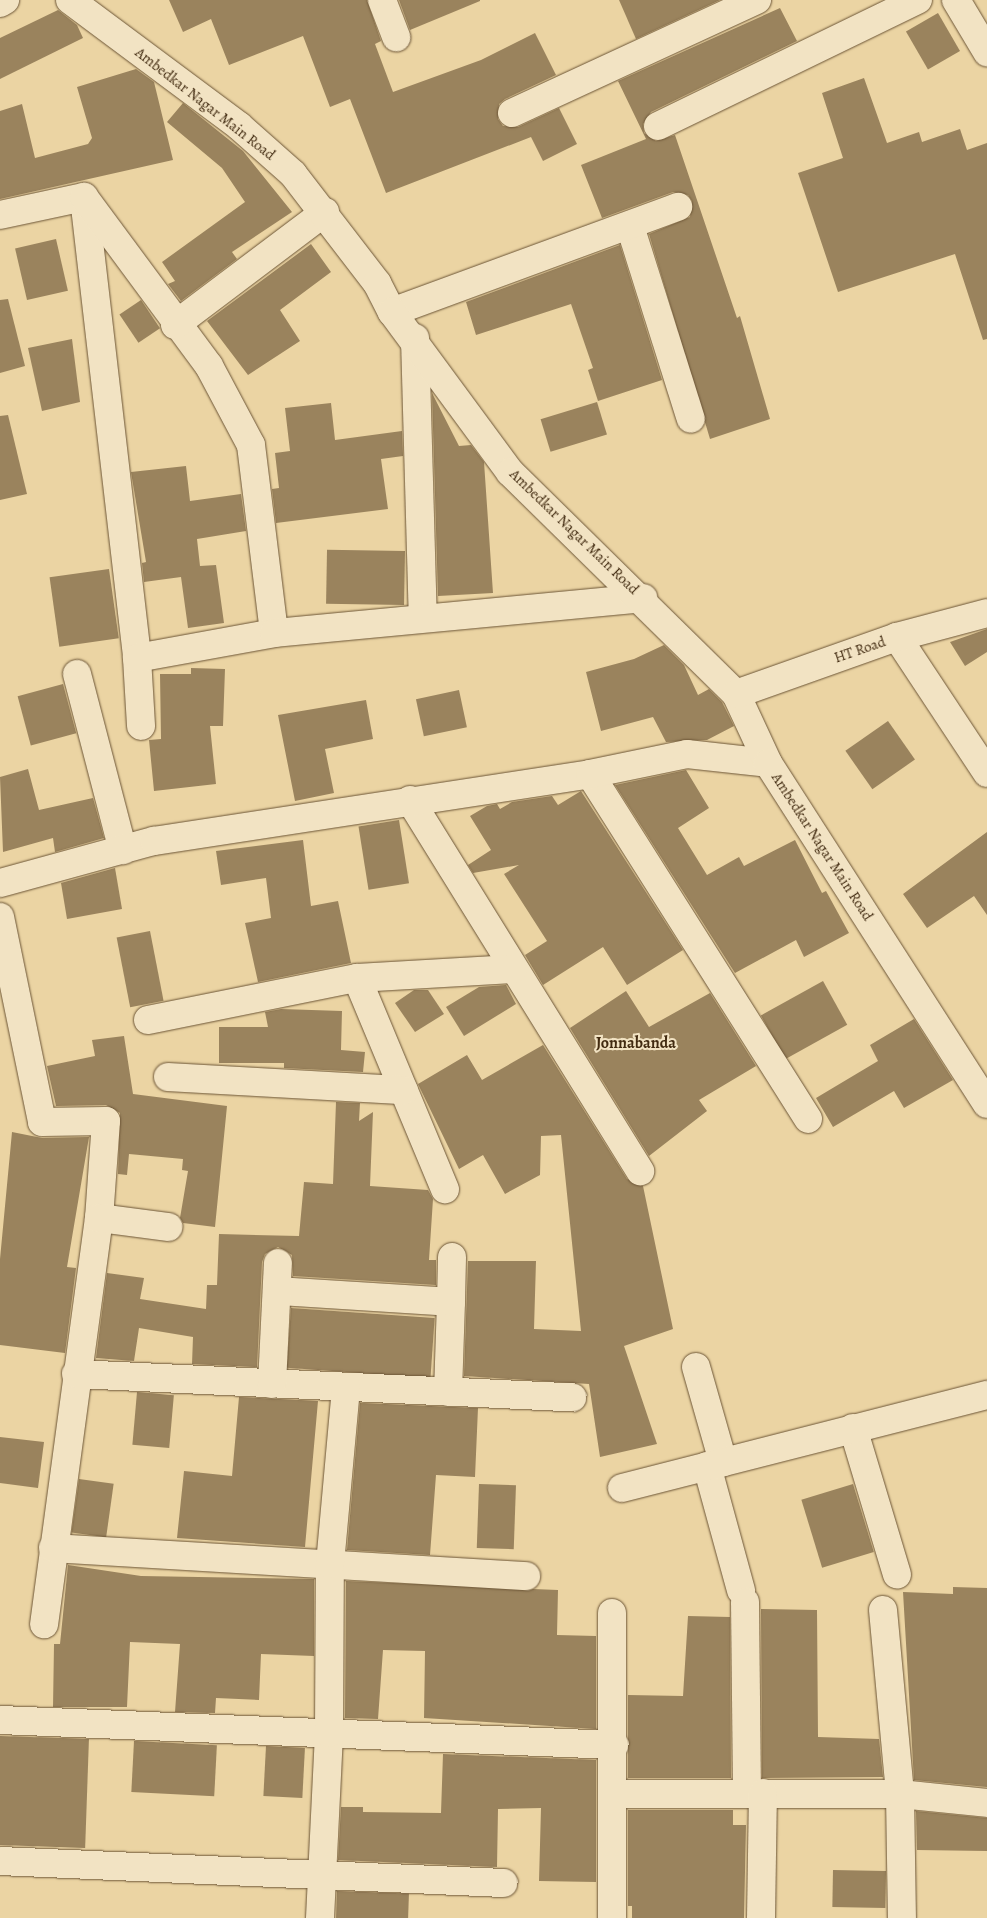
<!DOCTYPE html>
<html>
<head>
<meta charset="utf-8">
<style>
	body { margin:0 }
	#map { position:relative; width:987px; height:1918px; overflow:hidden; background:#ebd4a3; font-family:Alegreya,serif }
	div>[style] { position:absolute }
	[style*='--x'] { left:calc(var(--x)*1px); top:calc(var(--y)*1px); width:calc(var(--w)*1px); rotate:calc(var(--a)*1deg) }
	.building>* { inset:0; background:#9a835d; transform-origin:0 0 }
	.roads { filter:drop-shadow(0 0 1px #6c5536) drop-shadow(0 0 1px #6c5536) }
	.minor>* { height:28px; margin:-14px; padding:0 14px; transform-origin:14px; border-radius:14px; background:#f2e3c3 }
	.tertiary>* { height:28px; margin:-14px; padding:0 14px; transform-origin:14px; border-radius:14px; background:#f2e3c3 }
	span { translate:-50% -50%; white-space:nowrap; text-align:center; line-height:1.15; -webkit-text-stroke:4px #f2e3c3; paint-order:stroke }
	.street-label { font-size:15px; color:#422b11 }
	.neighbourhood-label { font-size:16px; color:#422b11; font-weight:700 }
</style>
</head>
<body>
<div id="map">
	<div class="building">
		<i style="clip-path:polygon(169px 0,367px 0,381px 41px,375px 44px,393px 92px,481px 60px,535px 33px,556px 75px,505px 99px,499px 104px,498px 119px,503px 126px,518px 127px,559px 108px,577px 144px,543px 161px,531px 137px,386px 193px,350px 99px,330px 107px,303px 36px,229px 65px,211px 19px,183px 32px)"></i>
		<i style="clip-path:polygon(399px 0,480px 0,480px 1px,410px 30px)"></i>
		<i style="clip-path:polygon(619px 0,720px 0,636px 39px)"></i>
		<i style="clip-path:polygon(780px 8px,797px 41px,651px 112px,643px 124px,644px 133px,656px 141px,675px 135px,737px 318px,740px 316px,770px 419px,710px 439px,649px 234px,690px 217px,692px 201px,688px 195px,673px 192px,602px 218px,581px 165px,646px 139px,618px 81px)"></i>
		<i style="clip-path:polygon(58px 10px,77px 25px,83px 38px,0 79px,0 38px)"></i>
		<i style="left:938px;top:13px;width:44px;height:37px;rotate:60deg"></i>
		<i style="clip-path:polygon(136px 69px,154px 82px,173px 160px,0 199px,0 111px,22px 104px,35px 158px,88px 144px,92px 138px,77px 87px)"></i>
		<i style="clip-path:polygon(864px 78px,887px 143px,919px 132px,922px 142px,960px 129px,967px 150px,987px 143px,987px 339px,983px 340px,955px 254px,838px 292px,798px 173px,843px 158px,822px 93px)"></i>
		<i style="clip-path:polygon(183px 103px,243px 151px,292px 212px,232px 252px,237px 259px,181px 301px,168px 284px,175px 281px,162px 262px,245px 202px,222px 168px,167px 122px)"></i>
		<i style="left:56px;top:239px;width:53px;height:42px;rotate:77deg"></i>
		<i style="clip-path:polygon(311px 244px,331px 272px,280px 310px,300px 341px,248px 375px,207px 321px)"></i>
		<i style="clip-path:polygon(620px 245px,662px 380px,598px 401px,588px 370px,593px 368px,571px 304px,476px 335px,466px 302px)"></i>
		<i style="clip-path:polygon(8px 299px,25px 366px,0 373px,0 300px)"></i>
		<i style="left:141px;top:300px;width:34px;height:26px;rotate:56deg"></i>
		<i style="clip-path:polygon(72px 339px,80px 402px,42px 411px,28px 348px)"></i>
		<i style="clip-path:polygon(432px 393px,459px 446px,471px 445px,484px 462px,493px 593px,438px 596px)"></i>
		<i style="left:597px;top:402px;width:34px;height:59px;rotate:73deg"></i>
		<i style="clip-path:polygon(331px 403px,335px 440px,402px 431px,403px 456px,381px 459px,388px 509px,276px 523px,272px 489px,279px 488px,275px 453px,290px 451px,285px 408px)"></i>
		<i style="clip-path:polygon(8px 415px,27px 494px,0 500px,0 416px)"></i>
		<i style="clip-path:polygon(186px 466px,190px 501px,241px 494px,246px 531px,197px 539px,200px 566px,216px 565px,224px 623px,188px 628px,181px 577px,144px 582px,142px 563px,146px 562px,131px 472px)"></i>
		<i style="left:405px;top:551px;width:54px;height:78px;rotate:91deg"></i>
		<i style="left:109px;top:569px;width:70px;height:60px;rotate:82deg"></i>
		<i style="clip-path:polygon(987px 629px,987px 652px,965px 666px,950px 642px)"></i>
		<i style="clip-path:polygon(664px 645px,684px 665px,698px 695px,709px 689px,722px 702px,734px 726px,707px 740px,666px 742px,653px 717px,601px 731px,586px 672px,634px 659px)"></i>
		<i style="clip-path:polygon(191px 668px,225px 669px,223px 726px,210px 726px,216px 784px,154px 791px,149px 740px,161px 739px,160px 674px,191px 674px)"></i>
		<i style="left:63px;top:684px;width:51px;height:47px;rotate:75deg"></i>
		<i style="left:459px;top:690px;width:38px;height:44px;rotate:78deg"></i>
		<i style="clip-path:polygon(366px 700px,373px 739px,325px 749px,334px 793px,295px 801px,278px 715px)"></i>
		<i style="left:888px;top:721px;width:47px;height:52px;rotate:55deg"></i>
		<i style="clip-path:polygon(28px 769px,39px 810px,93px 798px,104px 838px,55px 852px,53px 838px,3px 852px,0 777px)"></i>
		<i style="clip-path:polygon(686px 770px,709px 808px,678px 828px,707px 875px,739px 857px,744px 866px,795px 840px,822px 893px,826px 891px,849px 933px,804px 957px,796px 940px,735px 973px,615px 785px)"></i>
		<i style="clip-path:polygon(581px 791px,683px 950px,627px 985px,603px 947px,543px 985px,525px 955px,547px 941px,504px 874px,519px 865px,473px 873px,468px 865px,491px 850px,470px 816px,487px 806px,497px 804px,500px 809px,512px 802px,552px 796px,558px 805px)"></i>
		<i style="left:399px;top:820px;width:64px;height:41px;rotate:81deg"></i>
		<i style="clip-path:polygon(987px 832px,987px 915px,974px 896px,927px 928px,903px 894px)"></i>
		<i style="clip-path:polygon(303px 840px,311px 906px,338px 901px,351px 963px,258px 982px,245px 923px,271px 918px,266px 878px,221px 885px,216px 851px)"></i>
		<i style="clip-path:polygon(115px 868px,122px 909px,67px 919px,61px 883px)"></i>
		<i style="left:150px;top:931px;width:71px;height:34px;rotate:79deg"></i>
		<i style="left:823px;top:981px;width:50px;height:71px;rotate:61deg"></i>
		<i style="clip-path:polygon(506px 985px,516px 1004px,464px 1036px,446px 1007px,479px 987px)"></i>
		<i style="clip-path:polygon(414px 990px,428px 990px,444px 1014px,415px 1032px,395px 1003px)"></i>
		<i style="clip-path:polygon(626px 991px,649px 1027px,710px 993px,756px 1066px,699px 1100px,707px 1111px,649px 1156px,570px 1028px)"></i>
		<i style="clip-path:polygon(281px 1009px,342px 1011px,341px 1050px,365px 1052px,363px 1072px,284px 1068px,284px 1063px,219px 1063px,219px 1027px,268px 1027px,265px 1012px)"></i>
		<i style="clip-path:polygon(914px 1019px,953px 1080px,904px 1108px,894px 1091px,833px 1127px,816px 1098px,878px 1061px,870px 1045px)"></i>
		<i style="clip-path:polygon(124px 1036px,133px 1094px,227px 1106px,215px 1227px,183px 1223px,180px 1218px,188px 1171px,182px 1170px,183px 1159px,129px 1154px,127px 1175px,118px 1174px,120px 1113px,106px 1105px,56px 1106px,47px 1066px,95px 1056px,92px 1040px)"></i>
		<i style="clip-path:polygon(543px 1045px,627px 1179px,643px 1186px,673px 1329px,624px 1346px,657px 1444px,600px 1457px,589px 1384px,464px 1376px,468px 1261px,536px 1261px,534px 1329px,581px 1331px,561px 1135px,541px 1136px,540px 1175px,505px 1194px,483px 1155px,459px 1169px,418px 1084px,467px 1055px,482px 1080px)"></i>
		<i style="clip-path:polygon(336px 1102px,360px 1103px,359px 1121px,373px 1112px,370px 1186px,428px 1190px,433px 1199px,429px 1260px,436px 1260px,436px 1285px,293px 1276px,292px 1255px,278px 1247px,265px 1254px,262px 1262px,257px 1367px,192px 1364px,193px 1337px,139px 1328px,134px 1361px,96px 1358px,107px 1273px,144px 1278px,140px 1299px,206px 1309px,207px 1285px,217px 1285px,219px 1234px,299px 1236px,304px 1182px,333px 1184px)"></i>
		<i style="clip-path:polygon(12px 1132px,42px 1138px,89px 1137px,67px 1267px,76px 1268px,65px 1353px,0 1345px,0 1259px)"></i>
		<i style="left:291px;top:1308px;width:144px;height:60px;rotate:4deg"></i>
		<i style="left:137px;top:1392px;width:37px;height:53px;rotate:5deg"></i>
		<i style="clip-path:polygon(239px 1397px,318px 1401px,305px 1547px,177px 1538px,184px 1471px,232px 1476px)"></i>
		<i style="clip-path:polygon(360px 1403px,478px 1408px,475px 1477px,436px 1475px,430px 1555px,347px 1550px)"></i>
		<i style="clip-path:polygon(0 1437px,44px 1442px,38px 1488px,0 1483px)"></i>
		<i style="left:79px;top:1479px;width:35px;height:54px;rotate:8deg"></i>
		<i style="left:479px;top:1484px;width:37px;height:64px;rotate:2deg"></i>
		<i style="left:853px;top:1484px;width:71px;height:54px;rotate:73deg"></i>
		<i style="clip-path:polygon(68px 1565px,141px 1576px,314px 1579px,314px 1656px,261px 1654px,259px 1700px,216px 1698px,215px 1713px,175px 1712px,180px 1644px,130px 1642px,127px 1707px,53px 1707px,54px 1644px,60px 1644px)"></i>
		<i style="clip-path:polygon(346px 1581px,558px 1590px,557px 1635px,596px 1636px,596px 1729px,424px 1718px,425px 1651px,383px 1650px,378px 1719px,345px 1718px)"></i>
		<i style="clip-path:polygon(953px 1587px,987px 1588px,987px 1787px,914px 1780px,903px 1592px,953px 1594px)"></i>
		<i style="clip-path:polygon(761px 1609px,817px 1610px,818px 1737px,879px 1739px,883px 1777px,762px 1778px)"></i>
		<i style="clip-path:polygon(688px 1616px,730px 1617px,731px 1778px,628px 1778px,628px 1695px,683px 1696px)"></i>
		<i style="left:0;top:1736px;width:89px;height:109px;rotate:2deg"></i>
		<i style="left:134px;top:1741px;width:83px;height:51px;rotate:3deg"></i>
		<i style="left:266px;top:1746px;width:39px;height:50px;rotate:3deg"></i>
		<i style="clip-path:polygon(443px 1754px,596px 1760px,596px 1882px,539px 1881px,541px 1808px,498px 1809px,497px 1867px,338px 1860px,341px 1807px,363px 1807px,363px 1812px,441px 1813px)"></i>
		<i style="clip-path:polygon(628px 1810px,733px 1810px,733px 1825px,746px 1825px,744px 1918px,632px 1918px,632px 1906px,628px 1906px)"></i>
		<i style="clip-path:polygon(916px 1811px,987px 1818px,987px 1851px,917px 1850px)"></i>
		<i style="left:833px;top:1870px;width:53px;height:37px;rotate:1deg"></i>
		<i style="left:337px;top:1891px;width:72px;height:27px;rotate:2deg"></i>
	</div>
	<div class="roads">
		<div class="minor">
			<i style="--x:382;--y:0;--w:40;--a:69"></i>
			<i style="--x:956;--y:0;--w:61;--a:59.2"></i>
			<i style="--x:0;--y:3;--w:6;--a:-31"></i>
			<i style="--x:512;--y:113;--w:270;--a:-24.8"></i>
			<i style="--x:658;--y:126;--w:289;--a:-25.9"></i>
			<i style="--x:84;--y:198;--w:463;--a:83.4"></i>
			<i style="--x:137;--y:658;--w:68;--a:86.6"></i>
			<i style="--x:0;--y:215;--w:86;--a:-12.1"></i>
			<i style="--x:84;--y:197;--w:210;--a:53.5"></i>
			<i style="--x:209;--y:366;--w:89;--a:62"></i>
			<i style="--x:251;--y:445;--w:189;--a:83"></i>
			<i style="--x:630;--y:226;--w:202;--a:72.5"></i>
			<i style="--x:392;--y:312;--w:305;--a:-20.2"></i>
			<i style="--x:175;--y:325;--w:188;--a:-37"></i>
			<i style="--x:415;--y:338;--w:279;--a:88.4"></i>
			<i style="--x:897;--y:637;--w:163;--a:56.5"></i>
			<i style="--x:137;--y:658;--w:139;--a:-10.3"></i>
			<i style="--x:274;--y:633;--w:371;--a:-5.4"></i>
			<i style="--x:77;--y:674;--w:182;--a:75.4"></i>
			<i style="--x:590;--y:774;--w:408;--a:57.7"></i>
			<i style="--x:410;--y:800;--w:437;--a:58.2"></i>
			<i style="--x:0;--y:883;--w:160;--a:-15.3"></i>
			<i style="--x:154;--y:841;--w:441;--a:-8.7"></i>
			<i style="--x:590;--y:774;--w:99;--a:-11.7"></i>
			<i style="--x:687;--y:754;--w:81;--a:6.3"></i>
			<i style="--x:0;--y:917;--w:209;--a:78.4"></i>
			<i style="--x:42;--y:1122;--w:64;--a:-0.9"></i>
			<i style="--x:106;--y:1121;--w:97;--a:94.1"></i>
			<i style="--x:99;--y:1218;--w:410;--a:97.7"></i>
			<i style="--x:357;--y:978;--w:229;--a:67.4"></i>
			<i style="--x:148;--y:1020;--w:213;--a:-11.4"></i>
			<i style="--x:357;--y:978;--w:156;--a:-3.3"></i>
			<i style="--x:168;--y:1077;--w:236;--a:3.2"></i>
			<i style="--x:99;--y:1218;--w:70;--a:7.4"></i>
			<i style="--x:278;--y:1291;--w:173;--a:3.6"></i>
			<i style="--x:451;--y:1302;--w:90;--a:91.9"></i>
			<i style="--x:451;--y:1302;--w:45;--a:-88.7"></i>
			<i style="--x:696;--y:1367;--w:99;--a:74.1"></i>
			<i style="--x:76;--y:1374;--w:497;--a:2.7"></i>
			<i style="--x:272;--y:1384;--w:121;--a:-87.2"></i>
			<i style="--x:853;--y:1428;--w:153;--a:73.3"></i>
			<i style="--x:707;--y:1466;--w:129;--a:74.7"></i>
			<i style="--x:622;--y:1488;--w:377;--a:-14.3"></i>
			<i style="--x:53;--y:1548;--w:474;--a:3.4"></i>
			<i style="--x:745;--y:1602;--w:191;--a:89.4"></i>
			<i style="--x:883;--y:1610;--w:185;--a:84.7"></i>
			<i style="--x:900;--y:1794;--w:124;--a:89.1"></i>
			<i style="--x:0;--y:1720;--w:615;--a:2.33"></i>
			<i style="--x:613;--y:1794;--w:287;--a:0"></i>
			<i style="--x:900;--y:1794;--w:87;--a:5.9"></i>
			<i style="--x:0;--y:1861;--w:504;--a:2.5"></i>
			<i style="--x:320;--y:1918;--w:185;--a:-87.2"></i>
			<i style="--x:329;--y:1733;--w:169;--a:-89.7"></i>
			<i style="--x:330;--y:1564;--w:177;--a:-84.8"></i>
			<i style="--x:612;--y:1918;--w:305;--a:-90"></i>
			<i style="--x:761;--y:1918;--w:125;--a:-89.1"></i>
		</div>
		<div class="tertiary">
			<i style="--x:70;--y:0;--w:211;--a:36.7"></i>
			<i style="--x:239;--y:126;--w:72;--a:41.6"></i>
			<i style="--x:293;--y:174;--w:138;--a:52.4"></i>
			<i style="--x:377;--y:283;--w:33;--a:63"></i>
			<i style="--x:392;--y:312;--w:199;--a:53.6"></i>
			<i style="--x:510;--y:472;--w:317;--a:44.5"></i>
			<i style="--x:736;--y:694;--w:76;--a:65.1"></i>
			<i style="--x:768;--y:763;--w:405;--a:57.3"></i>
			<i style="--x:736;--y:694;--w:171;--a:-19.5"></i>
			<i style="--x:897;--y:637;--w:93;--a:-14.9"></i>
		</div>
	</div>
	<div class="street-label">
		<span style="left:205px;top:104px;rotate:38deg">Ambedkar Nagar Main Road</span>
		<span style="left:574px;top:532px;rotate:44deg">Ambedkar Nagar Main Road</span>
		<span style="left:860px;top:650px;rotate:-19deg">HT Road</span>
		<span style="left:822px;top:847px;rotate:57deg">Ambedkar Nagar Main Road</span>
	</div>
	<div class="neighbourhood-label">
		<span style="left:636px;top:1043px">Jonnabanda</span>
	</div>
</div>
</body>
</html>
